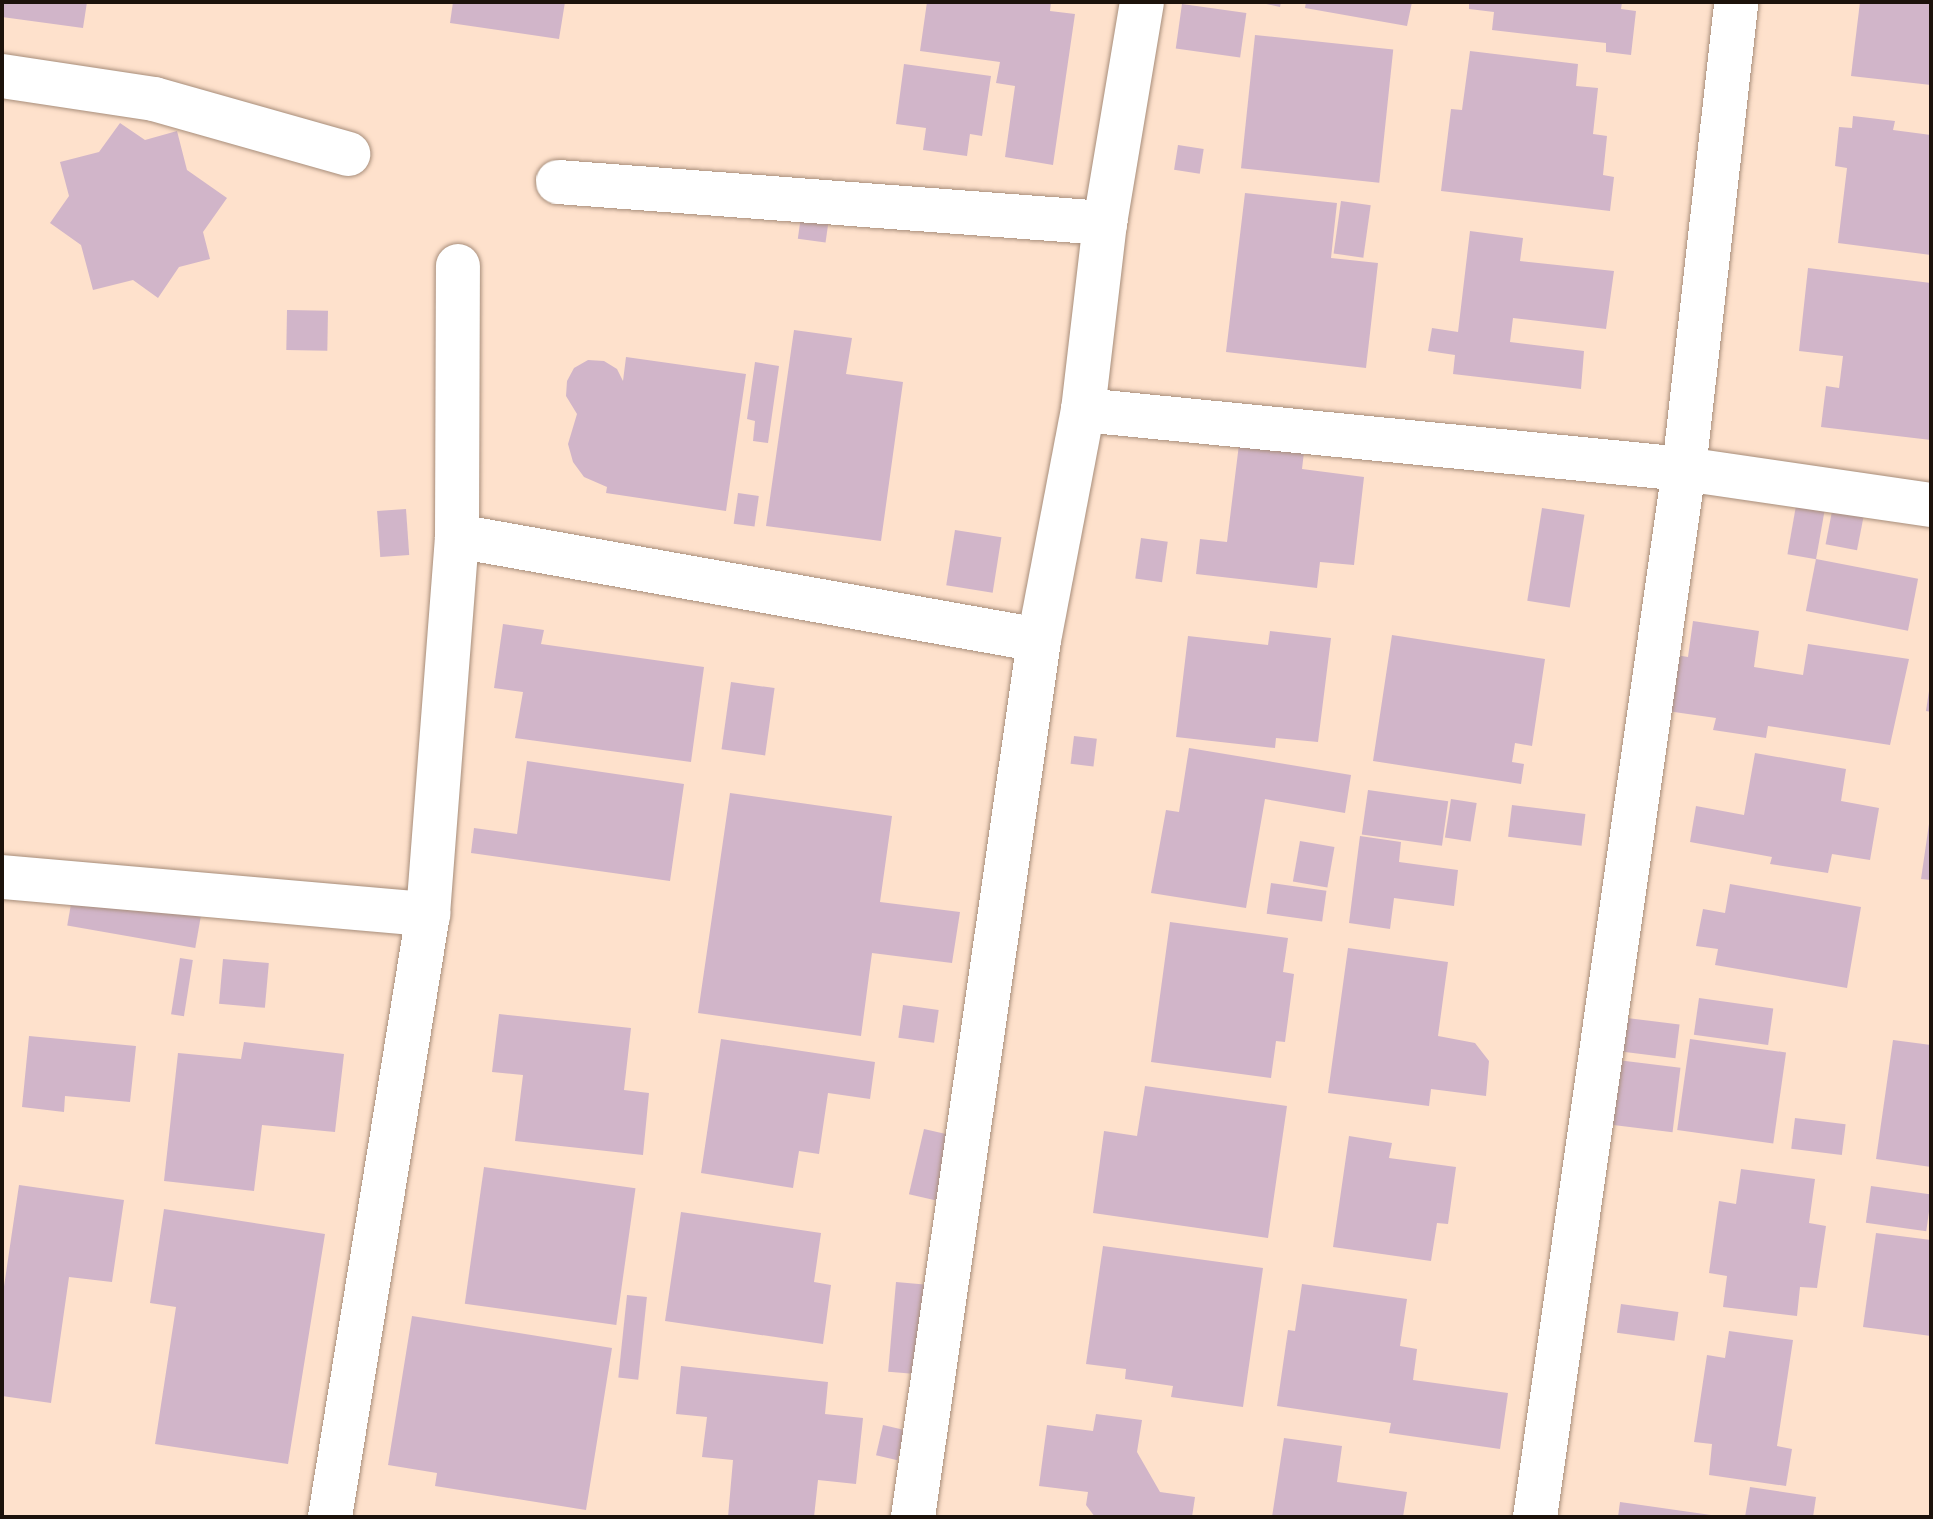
<!DOCTYPE html>
<html>
<head>
<meta charset="utf-8">
<style>
	body { margin:0 }
	#map { position:relative; width:1933px; height:1519px; overflow:hidden; background:#fee1cc; font-family:"Noto Sans",sans-serif }
	div>[style] { position:absolute }
	[style*='--x'] { left:calc(var(--x)*1px); top:calc(var(--y)*1px); width:calc(var(--w)*1px); rotate:calc(var(--a)*1deg) }
	.building>* { inset:0; background:#d1b5c9; transform-origin:0 0 }
	.roads { filter:drop-shadow(0 0 2px #a78d7a) drop-shadow(0 0 2px #a78d7a) }
	.minor>* { height:44px; margin:-22px; padding:0 22px; transform-origin:22px; border-radius:22px; background:#fff }
	span { translate:-50% -50%; white-space:nowrap; text-align:center; line-height:1.15; -webkit-text-stroke:6px #fef2ea; paint-order:stroke }
	.frame { position:absolute; inset:0; border:4px solid #1c120b; pointer-events:none }
</style>
</head>
<body>
<div id="map">
	<div class="building">
		<i style="clip-path:polygon(2px 2px,87px 2px,83px 28px,2px 17px)"></i>
		<i style="clip-path:polygon(453px 2px,565px 2px,559px 39px,450px 23px)"></i>
		<i style="clip-path:polygon(927px 2px,1051px 2px,1050px 11px,1075px 14px,1053px 165px,1005px 157px,1015px 86px,996px 83px,1000px 62px,920px 51px)"></i>
		<i style="clip-path:polygon(1257px 2px,1281px 2px,1280px 7px)"></i>
		<i style="clip-path:polygon(1306px 2px,1412px 2px,1407px 26px,1305px 8px)"></i>
		<i style="clip-path:polygon(1469px 2px,1622px 2px,1621px 9px,1636px 11px,1631px 55px,1606px 52px,1606px 43px,1492px 30px,1494px 12px,1469px 9px)"></i>
		<i style="clip-path:polygon(1860px 2px,1931px 2px,1931px 85px,1851px 76px)"></i>
		<i style="left:1182px;top:4px;width:65px;height:45px;rotate:8deg"></i>
		<i style="left:1255px;top:35px;width:139px;height:134px;rotate:6deg"></i>
		<i style="clip-path:polygon(1470px 51px,1578px 64px,1576px 86px,1598px 88px,1593px 134px,1607px 136px,1603px 175px,1614px 177px,1610px 211px,1441px 191px,1451px 109px,1462px 110px)"></i>
		<i style="clip-path:polygon(904px 64px,991px 76px,982px 136px,970px 134px,967px 156px,923px 150px,926px 128px,896px 124px)"></i>
		<i style="clip-path:polygon(1853px 116px,1895px 121px,1893px 130px,1931px 135px,1931px 255px,1838px 243px,1847px 168px,1835px 166px,1839px 127px,1852px 128px)"></i>
		<i style="clip-path:polygon(120px 123px,145px 140px,177px 131px,187px 170px,227px 198px,203px 232px,210px 259px,179px 267px,158px 298px,133px 280px,93px 290px,81px 245px,50px 223px,69px 196px,60px 162px,99px 152px)"></i>
		<i style="left:1178px;top:145px;width:26px;height:25px;rotate:9deg"></i>
		<i style="clip-path:polygon(1245px 193px,1337px 203px,1331px 258px,1378px 263px,1366px 368px,1226px 352px)"></i>
		<i style="left:1341px;top:201px;width:30px;height:53px;rotate:8deg"></i>
		<i style="left:802px;top:209px;width:28px;height:30px;rotate:8deg"></i>
		<i style="clip-path:polygon(1470px 231px,1523px 238px,1520px 261px,1614px 271px,1606px 329px,1513px 318px,1510px 342px,1584px 351px,1581px 389px,1453px 374px,1455px 355px,1428px 351px,1432px 328px,1458px 332px)"></i>
		<i style="clip-path:polygon(1808px 268px,1931px 283px,1931px 440px,1821px 427px,1826px 386px,1839px 388px,1843px 356px,1799px 351px)"></i>
		<i style="left:287px;top:310px;width:41px;height:40px;rotate:1deg"></i>
		<i style="clip-path:polygon(794px 330px,852px 338px,846px 374px,903px 382px,881px 541px,766px 526px)"></i>
		<i style="clip-path:polygon(626px 357px,746px 374px,726px 511px,606px 493px,607px 487px,584px 477px,573px 462px,568px 444px,577px 414px,566px 396px,567px 381px,574px 368px,588px 360px,604px 361px,617px 369px,623px 381px)"></i>
		<i style="clip-path:polygon(755px 362px,779px 366px,768px 443px,753px 441px,755px 421px,747px 419px)"></i>
		<i style="clip-path:polygon(1241px 428px,1306px 435px,1302px 469px,1364px 477px,1354px 565px,1320px 562px,1317px 588px,1196px 574px,1200px 539px,1227px 542px)"></i>
		<i style="left:738px;top:493px;width:21px;height:31px;rotate:8deg"></i>
		<i style="left:1797px;top:500px;width:29px;height:55px;rotate:10deg"></i>
		<i style="left:1834px;top:501px;width:32px;height:44px;rotate:11deg"></i>
		<i style="left:1542px;top:508px;width:43px;height:94px;rotate:9deg"></i>
		<i style="left:406px;top:509px;width:46px;height:29px;rotate:86deg"></i>
		<i style="left:955px;top:530px;width:47px;height:56px;rotate:9deg"></i>
		<i style="left:1141px;top:538px;width:27px;height:41px;rotate:8deg"></i>
		<i style="left:1816px;top:559px;width:104px;height:53px;rotate:11deg"></i>
		<i style="clip-path:polygon(1693px 621px,1759px 631px,1754px 667px,1803px 675px,1808px 644px,1909px 659px,1890px 745px,1768px 726px,1766px 738px,1713px 730px,1716px 718px,1667px 711px,1676px 655px,1688px 657px)"></i>
		<i style="clip-path:polygon(503px 624px,544px 630px,541px 644px,704px 667px,691px 762px,515px 738px,523px 692px,494px 688px)"></i>
		<i style="clip-path:polygon(1270px 631px,1331px 638px,1318px 742px,1276px 738px,1275px 748px,1176px 737px,1188px 636px,1268px 645px)"></i>
		<i style="clip-path:polygon(1392px 635px,1545px 659px,1532px 746px,1515px 743px,1512px 762px,1524px 764px,1521px 784px,1373px 761px)"></i>
		<i style="left:731px;top:682px;width:44px;height:68px;rotate:8deg"></i>
		<i style="clip-path:polygon(1929px 691px,1931px 691px,1931px 712px,1926px 711px)"></i>
		<i style="left:1074px;top:736px;width:23px;height:28px;rotate:7deg"></i>
		<i style="clip-path:polygon(1189px 748px,1351px 775px,1345px 813px,1265px 799px,1246px 908px,1151px 893px,1166px 810px,1179px 812px)"></i>
		<i style="clip-path:polygon(1755px 753px,1846px 769px,1841px 801px,1879px 808px,1870px 860px,1832px 854px,1828px 873px,1770px 864px,1772px 857px,1690px 842px,1696px 806px,1744px 815px)"></i>
		<i style="clip-path:polygon(527px 761px,684px 784px,670px 881px,471px 853px,474px 828px,517px 834px)"></i>
		<i style="left:1368px;top:790px;width:81px;height:45px;rotate:8deg"></i>
		<i style="clip-path:polygon(730px 793px,892px 816px,880px 902px,960px 912px,952px 963px,872px 953px,861px 1036px,698px 1013px)"></i>
		<i style="left:1451px;top:799px;width:26px;height:39px;rotate:9deg"></i>
		<i style="left:1512px;top:805px;width:74px;height:32px;rotate:7deg"></i>
		<i style="clip-path:polygon(1929px 824px,1931px 825px,1931px 880px,1921px 879px)"></i>
		<i style="clip-path:polygon(1360px 836px,1401px 842px,1399px 862px,1458px 870px,1454px 906px,1394px 898px,1390px 929px,1349px 923px)"></i>
		<i style="left:1300px;top:841px;width:35px;height:41px;rotate:10deg"></i>
		<i style="left:1271px;top:883px;width:56px;height:31px;rotate:8deg"></i>
		<i style="clip-path:polygon(1730px 884px,1861px 907px,1847px 988px,1715px 965px,1718px 949px,1696px 946px,1703px 909px,1725px 913px)"></i>
		<i style="left:74px;top:887px;width:130px;height:39px;rotate:10deg"></i>
		<i style="clip-path:polygon(1170px 922px,1288px 938px,1283px 972px,1294px 974px,1285px 1042px,1276px 1041px,1271px 1078px,1151px 1062px)"></i>
		<i style="clip-path:polygon(1348px 948px,1448px 962px,1438px 1036px,1475px 1043px,1489px 1061px,1486px 1096px,1431px 1089px,1429px 1106px,1328px 1093px)"></i>
		<i style="left:180px;top:958px;width:13px;height:57px;rotate:9deg"></i>
		<i style="left:223px;top:959px;width:46px;height:45px;rotate:5deg"></i>
		<i style="left:1699px;top:998px;width:75px;height:37px;rotate:8deg"></i>
		<i style="left:903px;top:1005px;width:36px;height:33px;rotate:8deg"></i>
		<i style="clip-path:polygon(499px 1014px,631px 1028px,624px 1090px,649px 1093px,643px 1155px,515px 1141px,523px 1075px,492px 1072px)"></i>
		<i style="left:1619px;top:1017px;width:61px;height:34px;rotate:7deg"></i>
		<i style="clip-path:polygon(29px 1036px,136px 1046px,130px 1102px,65px 1096px,64px 1112px,22px 1107px)"></i>
		<i style="clip-path:polygon(721px 1039px,875px 1062px,870px 1099px,828px 1093px,819px 1154px,799px 1151px,793px 1188px,701px 1173px)"></i>
		<i style="left:1690px;top:1039px;width:97px;height:92px;rotate:8deg"></i>
		<i style="clip-path:polygon(1893px 1040px,1931px 1045px,1931px 1167px,1876px 1159px)"></i>
		<i style="clip-path:polygon(244px 1042px,344px 1054px,335px 1132px,262px 1125px,254px 1191px,164px 1181px,178px 1053px,241px 1059px)"></i>
		<i style="left:1609px;top:1059px;width:72px;height:65px;rotate:7deg"></i>
		<i style="clip-path:polygon(1145px 1086px,1287px 1106px,1268px 1238px,1093px 1213px,1104px 1131px,1137px 1136px)"></i>
		<i style="left:1795px;top:1118px;width:51px;height:31px;rotate:7deg"></i>
		<i style="left:924px;top:1129px;width:37px;height:67px;rotate:13deg"></i>
		<i style="clip-path:polygon(1349px 1136px,1392px 1143px,1389px 1158px,1456px 1167px,1448px 1224px,1437px 1223px,1431px 1261px,1333px 1247px)"></i>
		<i style="left:484px;top:1167px;width:153px;height:138px;rotate:8deg"></i>
		<i style="clip-path:polygon(1741px 1169px,1815px 1179px,1809px 1223px,1826px 1226px,1817px 1288px,1800px 1287px,1797px 1316px,1723px 1307px,1727px 1276px,1709px 1273px,1719px 1201px,1736px 1204px)"></i>
		<i style="clip-path:polygon(19px 1185px,124px 1200px,112px 1282px,69px 1277px,51px 1403px,2px 1396px,2px 1300px)"></i>
		<i style="left:1871px;top:1186px;width:61px;height:37px;rotate:8deg"></i>
		<i style="clip-path:polygon(164px 1209px,325px 1234px,288px 1464px,155px 1444px,176px 1307px,150px 1303px)"></i>
		<i style="clip-path:polygon(681px 1212px,821px 1233px,814px 1282px,831px 1285px,823px 1344px,665px 1321px)"></i>
		<i style="clip-path:polygon(1876px 1233px,1931px 1240px,1931px 1336px,1863px 1327px)"></i>
		<i style="clip-path:polygon(1103px 1246px,1263px 1268px,1243px 1407px,1171px 1397px,1173px 1386px,1125px 1379px,1126px 1369px,1086px 1364px)"></i>
		<i style="left:896px;top:1282px;width:34px;height:90px;rotate:5deg"></i>
		<i style="clip-path:polygon(1302px 1284px,1407px 1299px,1400px 1346px,1417px 1349px,1413px 1380px,1508px 1393px,1500px 1449px,1389px 1433px,1391px 1423px,1277px 1406px,1288px 1330px,1295px 1331px)"></i>
		<i style="left:627px;top:1295px;width:20px;height:83px;rotate:6deg"></i>
		<i style="left:1621px;top:1304px;width:58px;height:29px;rotate:8deg"></i>
		<i style="clip-path:polygon(412px 1316px,612px 1348px,586px 1510px,435px 1486px,437px 1473px,388px 1465px)"></i>
		<i style="clip-path:polygon(1729px 1331px,1793px 1340px,1777px 1446px,1792px 1449px,1786px 1486px,1709px 1475px,1712px 1444px,1694px 1442px,1707px 1355px,1725px 1358px)"></i>
		<i style="clip-path:polygon(681px 1366px,828px 1382px,825px 1414px,863px 1418px,856px 1484px,818px 1480px,814px 1517px,728px 1517px,733px 1460px,702px 1457px,707px 1417px,676px 1414px)"></i>
		<i style="clip-path:polygon(1096px 1414px,1142px 1420px,1137px 1452px,1160px 1492px,1195px 1497px,1192px 1517px,1095px 1517px,1086px 1505px,1088px 1492px,1039px 1486px,1047px 1425px,1093px 1431px)"></i>
		<i style="left:883px;top:1425px;width:22px;height:31px;rotate:13deg"></i>
		<i style="clip-path:polygon(1284px 1438px,1342px 1446px,1337px 1482px,1407px 1492px,1403px 1517px,1272px 1517px)"></i>
		<i style="clip-path:polygon(1750px 1487px,1816px 1497px,1813px 1517px,1745px 1517px)"></i>
		<i style="clip-path:polygon(1620px 1502px,1711px 1515px,1711px 1517px,1618px 1517px)"></i>
	</div>
	<div class="roads">
		<div class="minor">
			<i style="--x:2;--y:76;--w:154;--a:8.6"></i>
			<i style="--x:154;--y:99;--w:202;--a:15.8"></i>
			<i style="--x:558;--y:182;--w:549;--a:4.29"></i>
			<i style="--x:1083;--y:410;--w:604;--a:5.61"></i>
			<i style="--x:1684;--y:469;--w:250;--a:8.3"></i>
			<i style="--x:457;--y:536;--w:591;--a:10.13"></i>
			<i style="--x:2;--y:877;--w:428;--a:5"></i>
			<i style="--x:330;--y:1517;--w:611;--a:-80.77"></i>
			<i style="--x:428;--y:914;--w:379;--a:-85.6"></i>
			<i style="--x:457;--y:536;--w:270;--a:-89.8"></i>
			<i style="--x:913;--y:1517;--w:886;--a:-81.82"></i>
			<i style="--x:1039;--y:640;--w:234;--a:-79.2"></i>
			<i style="--x:1083;--y:410;--w:188;--a:-83.3"></i>
			<i style="--x:1105;--y:223;--w:224;--a:-80.5"></i>
			<i style="--x:1535;--y:1517;--w:1059;--a:-81.91"></i>
			<i style="--x:1684;--y:469;--w:470;--a:-83.6"></i>
		</div>
	</div>
	<div class="frame"></div>
</div>
</body>
</html>
